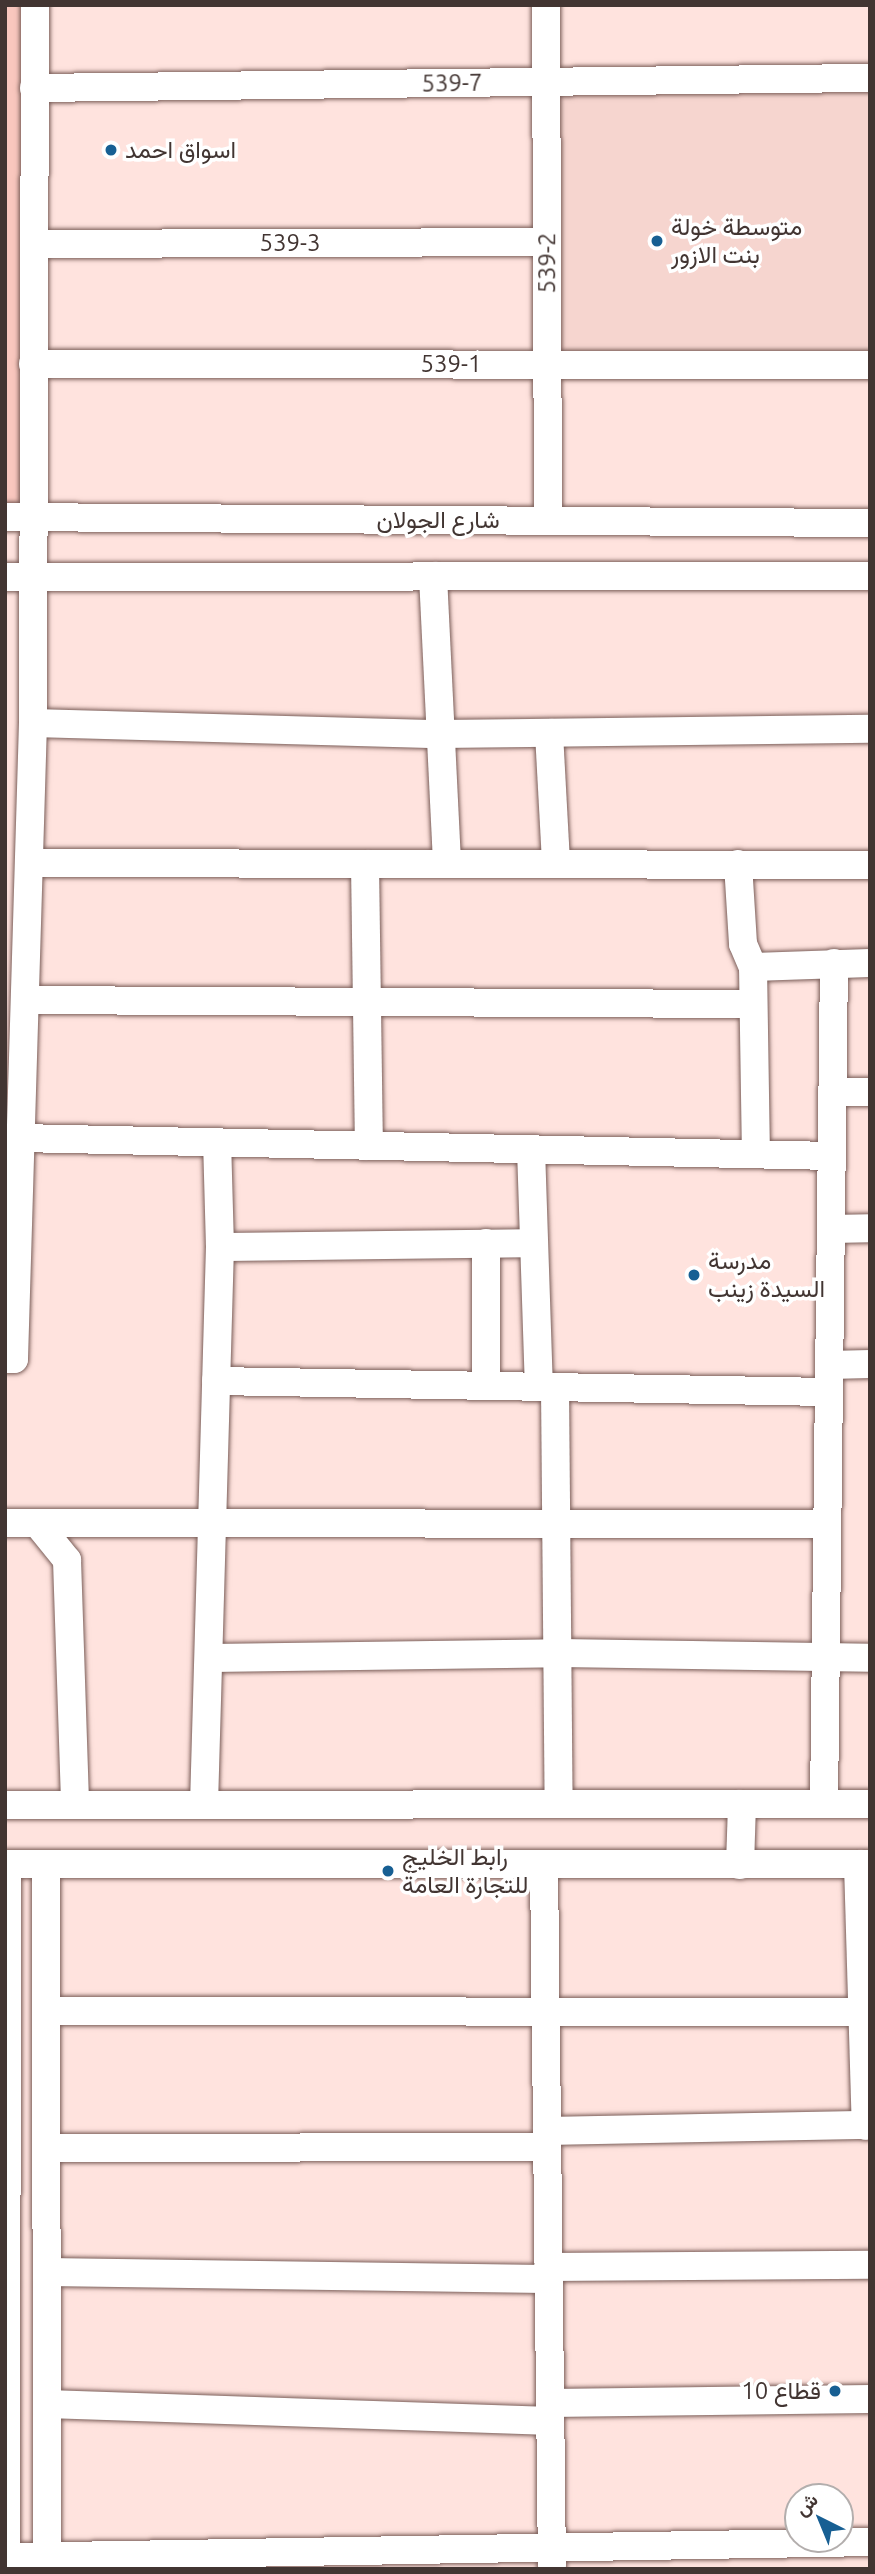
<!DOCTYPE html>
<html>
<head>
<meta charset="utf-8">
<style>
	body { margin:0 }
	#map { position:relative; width:875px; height:2574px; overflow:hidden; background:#ffe3de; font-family:Ubuntu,Vazirmatn,sans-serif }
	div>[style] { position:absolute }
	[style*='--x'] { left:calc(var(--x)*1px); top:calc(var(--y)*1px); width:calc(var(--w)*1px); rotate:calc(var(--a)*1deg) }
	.built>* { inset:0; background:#f6d5cf; transform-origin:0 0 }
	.green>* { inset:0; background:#f9c7be }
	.roads { filter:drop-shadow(0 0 2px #7b5e59) drop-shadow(0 0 2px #7b5e59) }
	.minor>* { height:28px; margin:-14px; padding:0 14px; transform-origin:14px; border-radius:14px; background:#fff }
	.dots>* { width:19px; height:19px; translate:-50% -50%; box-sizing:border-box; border:4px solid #fff; border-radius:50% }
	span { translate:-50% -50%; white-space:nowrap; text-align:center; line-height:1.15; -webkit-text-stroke:7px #fff; paint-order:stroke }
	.street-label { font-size:24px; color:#423532 }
	.poi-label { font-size:24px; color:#423532 }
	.left { translate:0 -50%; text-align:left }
	.right { translate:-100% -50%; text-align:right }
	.frame { position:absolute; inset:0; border:7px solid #423532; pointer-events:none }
	.north { position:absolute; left:784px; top:2483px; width:70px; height:70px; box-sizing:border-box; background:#fff; border:2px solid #b3aead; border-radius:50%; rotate:317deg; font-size:19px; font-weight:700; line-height:28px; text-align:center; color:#423532 }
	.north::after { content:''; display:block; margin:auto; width:24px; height:32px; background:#175f93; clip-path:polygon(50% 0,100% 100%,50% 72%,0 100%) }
</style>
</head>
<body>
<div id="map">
	<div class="built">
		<i style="left:870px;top:84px;width:275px;height:310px;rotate:90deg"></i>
	</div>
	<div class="green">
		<i style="clip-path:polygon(5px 5px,23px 5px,20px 504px,5px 503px)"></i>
	</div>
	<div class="roads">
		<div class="minor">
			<i style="--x:546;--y:5;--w:515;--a:89.78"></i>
			<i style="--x:34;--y:88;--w:836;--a:-0.69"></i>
			<i style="--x:34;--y:244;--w:513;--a:-0.22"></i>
			<i style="--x:33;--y:364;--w:837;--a:0.07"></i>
			<i style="--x:5;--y:517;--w:865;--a:0.4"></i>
			<i style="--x:433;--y:576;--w:288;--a:87.2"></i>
			<i style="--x:5;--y:577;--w:865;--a:-0.07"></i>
			<i style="--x:33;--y:723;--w:406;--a:1.6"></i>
			<i style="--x:439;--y:734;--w:431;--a:-0.7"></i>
			<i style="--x:549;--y:733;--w:131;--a:86.9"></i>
			<i style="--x:29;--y:863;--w:841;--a:0.14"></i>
			<i style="--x:365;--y:864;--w:282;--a:89.2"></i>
			<i style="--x:738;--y:864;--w:80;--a:86.4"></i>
			<i style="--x:743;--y:944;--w:25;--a:67"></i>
			<i style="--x:753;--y:967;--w:187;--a:89.1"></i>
			<i style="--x:753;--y:967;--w:117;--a:-2"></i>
			<i style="--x:25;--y:1000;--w:726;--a:0.32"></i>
			<i style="--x:833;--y:1092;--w:37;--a:0"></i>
			<i style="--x:20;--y:1138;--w:812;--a:1.27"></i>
			<i style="--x:531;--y:1149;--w:238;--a:88.1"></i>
			<i style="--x:831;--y:1229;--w:39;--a:-1"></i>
			<i style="--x:486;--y:1243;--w:143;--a:90"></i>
			<i style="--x:220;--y:1247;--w:312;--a:-0.7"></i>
			<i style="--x:5;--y:1359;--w:9;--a:0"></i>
			<i style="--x:14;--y:1359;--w:636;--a:-88.29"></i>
			<i style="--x:33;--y:723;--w:718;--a:-89.84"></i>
			<i style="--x:829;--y:1365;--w:41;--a:-1.4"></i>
			<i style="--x:216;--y:1381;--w:613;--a:1.03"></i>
			<i style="--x:555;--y:1387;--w:417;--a:89.5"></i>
			<i style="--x:5;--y:1523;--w:822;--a:0.07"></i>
			<i style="--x:37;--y:1523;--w:48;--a:51"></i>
			<i style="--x:67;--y:1560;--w:245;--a:88.1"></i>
			<i style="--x:211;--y:1658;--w:349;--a:-0.8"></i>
			<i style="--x:560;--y:1653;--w:310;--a:0.9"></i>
			<i style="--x:824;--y:1804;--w:841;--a:-89.32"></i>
			<i style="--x:5;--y:1805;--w:865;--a:-0.07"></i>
			<i style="--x:204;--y:1805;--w:558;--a:-88.36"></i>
			<i style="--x:220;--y:1247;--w:105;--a:-91.6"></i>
			<i style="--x:5;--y:1864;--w:865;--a:0"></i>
			<i style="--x:46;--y:1864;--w:705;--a:89.92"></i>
			<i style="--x:544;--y:1864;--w:702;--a:89.35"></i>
			<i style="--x:858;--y:1864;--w:262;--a:88.3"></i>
			<i style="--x:740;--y:1865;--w:61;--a:-88.1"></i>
			<i style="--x:46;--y:2011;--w:824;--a:0.07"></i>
			<i style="--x:547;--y:2131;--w:323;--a:-1.1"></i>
			<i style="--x:46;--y:2148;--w:501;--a:-0.11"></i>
			<i style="--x:548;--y:2267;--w:322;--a:-0.4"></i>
			<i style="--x:47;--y:2272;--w:501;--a:0.8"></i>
			<i style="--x:550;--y:2403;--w:320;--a:-0.7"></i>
			<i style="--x:47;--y:2404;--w:503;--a:1.94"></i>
			<i style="--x:6;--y:2557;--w:864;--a:-0.99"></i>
			<i style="--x:6;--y:2569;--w:705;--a:-89.92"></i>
		</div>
	</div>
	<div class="dots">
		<i style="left:111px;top:150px;background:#175f93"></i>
		<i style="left:657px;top:241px;background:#175f93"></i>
		<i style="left:694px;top:1275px;background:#175f93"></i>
		<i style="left:388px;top:1871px;background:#175f93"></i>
		<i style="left:835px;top:2391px;background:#175f93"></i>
	</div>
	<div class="street-label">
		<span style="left:452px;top:83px;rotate:-1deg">539-7</span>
		<span style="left:290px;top:243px">539-3</span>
		<span style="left:547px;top:263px;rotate:-90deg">539-2</span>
		<span style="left:451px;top:364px">539-1</span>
		<span style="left:438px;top:520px">شارع الجولان</span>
	</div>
	<div class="poi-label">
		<span class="left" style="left:125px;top:150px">اسواق احمد</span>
		<span class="left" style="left:671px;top:241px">متوسطة خولة<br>بنت الازور</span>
		<span class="left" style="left:708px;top:1275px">مدرسة<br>السيدة زينب</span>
		<span class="left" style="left:402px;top:1871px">رابط الخليج<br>للتجارة العامة</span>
		<span class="right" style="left:821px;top:2391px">قطاع 10</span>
	</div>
	<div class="frame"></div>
	<div class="north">ش</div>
</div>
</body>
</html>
